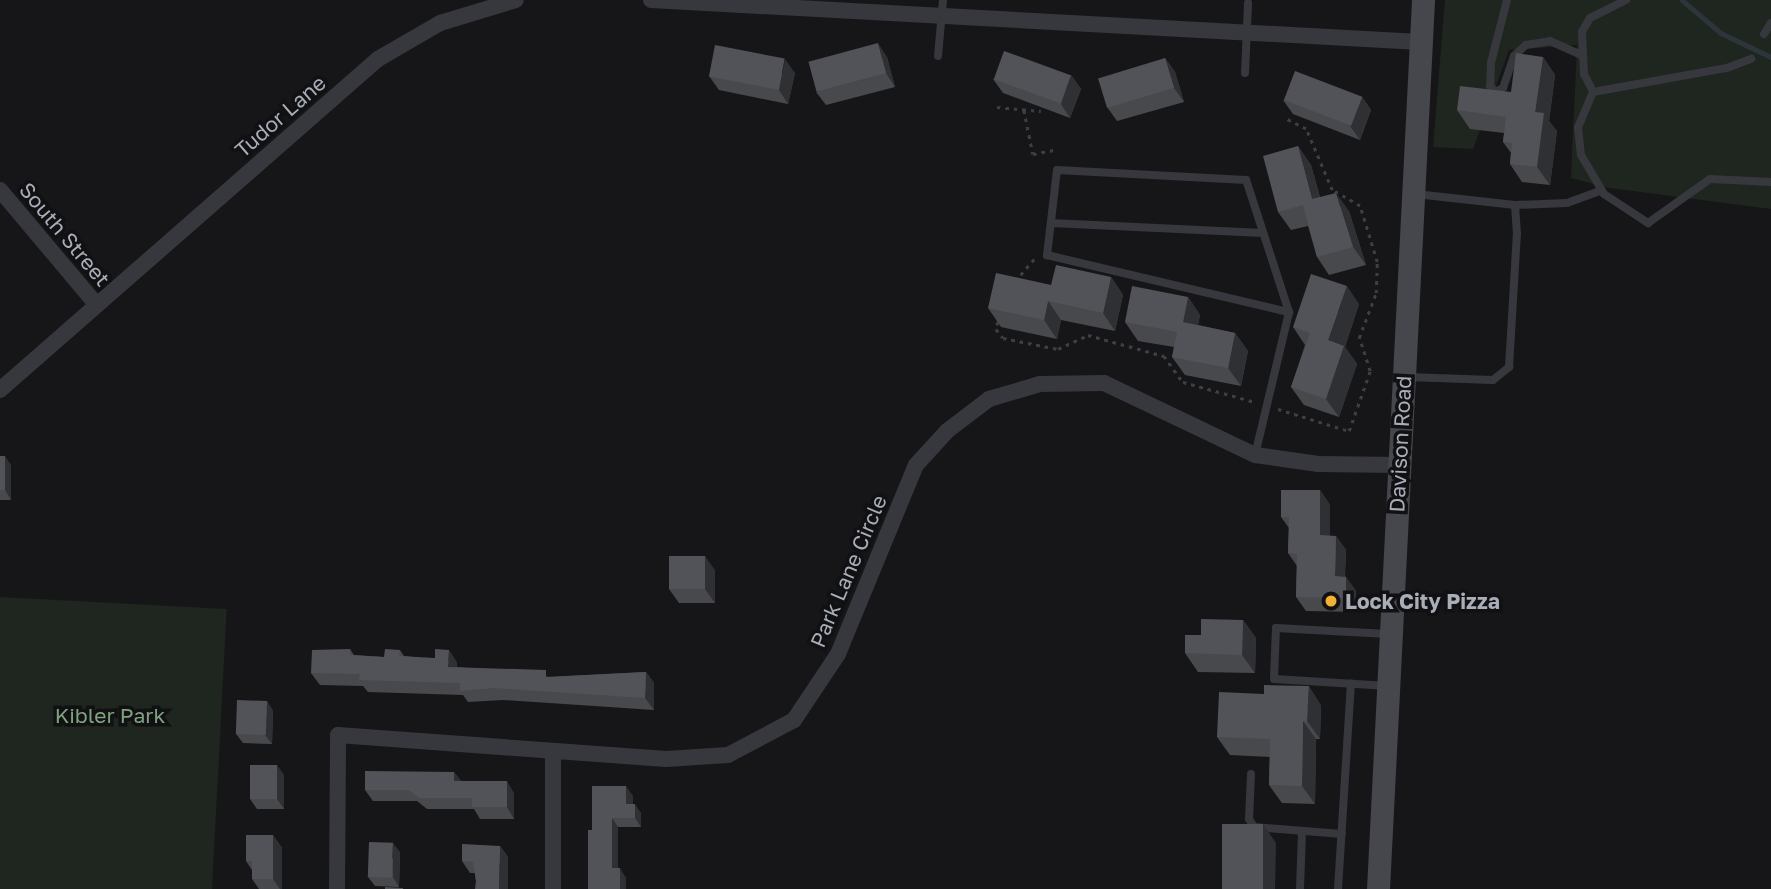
<!DOCTYPE html>
<html>
<head>
<meta charset="utf-8">
<style>
	body { margin:0 }
	#map { position:relative; width:1771px; height:889px; overflow:hidden; background:#161618; font-family:"Golos Text",sans-serif }
	div>[style] { position:absolute }
	[style*='--x'] { left:calc(var(--x)*1px); top:calc(var(--y)*1px); width:calc(var(--w)*1px); rotate:calc(var(--a)*1deg) }
	.green>* { inset:0; background:#1e261f; transform-origin:0 0 }
	.stream>* { height:4.5px; margin:-2.25px; padding:0 2.25px; transform-origin:2.25px; border-radius:2.25px; background:#2c353c }
	.path>* { height:2.5px; margin-top:-1.25px; transform-origin:0; background:repeating-linear-gradient(90deg,#3d3f44 0 3.5px,transparent 0 8.5px) }
	.lane>* { height:8px; margin:-4px; padding:0 4px; transform-origin:4px; border-radius:4px; background:#37383d }
	.street>* { height:16px; margin:-8px; padding:0 8px; transform-origin:8px; border-radius:8px; background:#37383d }
	.secondary>* { height:23px; margin:-11.5px; padding:0 11.5px; transform-origin:11.5px; border-radius:11.5px; background:#45474d }
	.wall>* { inset:0; background:#47494d }
	.shaded-wall>* { inset:0; background:#2f3033 }
	.building>* { inset:0; background:#525359; transform-origin:0 0 }
	.dots>* { width:19px; height:19px; translate:-50% -50%; box-sizing:border-box; border:4px solid #111113; border-radius:50% }
	span { translate:-50% -50%; white-space:nowrap; text-align:center; line-height:1.15; -webkit-text-stroke:7px #111113; paint-order:stroke }
	.street-label { font-size:21px; color:#a8adb8 }
	.poi-label { font-size:21px; color:#a8adb8; font-weight:700 }
	.left { translate:0 -50%; text-align:left }
	.park-label { font-size:21px; color:#7fa381 }
</style>
</head>
<body>
<div id="map">
	<div class="green">
		<i style="clip-path:polygon(1445px 0,1771px 0,1771px 209px,1610px 188px,1571px 178px,1577px 45px,1509px 50px,1473px 149px,1433px 147px)"></i>
		<i style="left:0;top:597px;width:227px;height:292px;rotate:3deg"></i>
	</div>
	<div class="stream">
		<i style="--x:1682;--y:0;--w:51;--a:40.2"></i>
		<i style="--x:1721;--y:33;--w:55;--a:25.6"></i>
	</div>
	<div class="path">
		<i style="--x:997;--y:107;--w:44;--a:5.2"></i>
		<i style="--x:1024;--y:110;--w:45;--a:78.4"></i>
		<i style="--x:1033;--y:154;--w:21;--a:-11"></i>
		<i style="--x:1015;--y:281;--w:29;--a:-49"></i>
		<i style="--x:998;--y:322;--w:7;--a:106"></i>
		<i style="--x:996;--y:329;--w:11;--a:52"></i>
		<i style="--x:1003;--y:338;--w:56;--a:11.3"></i>
		<i style="--x:1058;--y:349;--w:33;--a:-25"></i>
		<i style="--x:1088;--y:335;--w:79;--a:15.4"></i>
		<i style="--x:1164;--y:356;--w:32;--a:54"></i>
		<i style="--x:1183;--y:382;--w:75;--a:15.5"></i>
		<i style="--x:1278;--y:409;--w:74;--a:17.2"></i>
		<i style="--x:1349;--y:431;--w:64;--a:-70.7"></i>
		<i style="--x:1370;--y:371;--w:35;--a:-108"></i>
		<i style="--x:1359;--y:338;--w:48;--a:-69.3"></i>
		<i style="--x:1376;--y:293;--w:31;--a:-88"></i>
		<i style="--x:1377;--y:262;--w:59;--a:-106.9"></i>
		<i style="--x:1360;--y:206;--w:32;--a:-150"></i>
		<i style="--x:1332;--y:190;--w:66;--a:-113.1"></i>
		<i style="--x:1306;--y:129;--w:22;--a:-153"></i>
	</div>
	<div class="lane">
		<i style="--x:1507;--y:0;--w:65;--a:104.3"></i>
		<i style="--x:1491;--y:63;--w:23;--a:92"></i>
		<i style="--x:1490;--y:86;--w:8;--a:50"></i>
		<i style="--x:1495;--y:92;--w:9;--a:-27"></i>
		<i style="--x:1503;--y:88;--w:34;--a:-71"></i>
		<i style="--x:1514;--y:56;--w:16;--a:-43"></i>
		<i style="--x:1526;--y:45;--w:24;--a:-9"></i>
		<i style="--x:1550;--y:41;--w:35;--a:24"></i>
		<i style="--x:1626;--y:0;--w:40;--a:153.4"></i>
		<i style="--x:1590;--y:18;--w:16;--a:120"></i>
		<i style="--x:1582;--y:32;--w:42;--a:87.3"></i>
		<i style="--x:1584;--y:74;--w:20;--a:63"></i>
		<i style="--x:1593;--y:92;--w:136;--a:-10.2"></i>
		<i style="--x:1727;--y:68;--w:26;--a:-21"></i>
		<i style="--x:1764;--y:34;--w:13;--a:-58"></i>
		<i style="--x:938;--y:56;--w:56;--a:-84.9"></i>
		<i style="--x:1245;--y:73;--w:70;--a:-87.5"></i>
		<i style="--x:1593;--y:92;--w:38;--a:113"></i>
		<i style="--x:1578;--y:127;--w:28;--a:84"></i>
		<i style="--x:1581;--y:155;--w:45;--a:59.5"></i>
		<i style="--x:1604;--y:194;--w:53;--a:33.4"></i>
		<i style="--x:1648;--y:223;--w:76;--a:-35.4"></i>
		<i style="--x:1710;--y:179;--w:61;--a:2.8"></i>
		<i style="--x:1515;--y:205;--w:52;--a:-2.2"></i>
		<i style="--x:1567;--y:203;--w:37;--a:-20"></i>
		<i style="--x:1051;--y:223;--w:212;--a:2.7"></i>
		<i style="--x:1407;--y:377;--w:86;--a:2"></i>
		<i style="--x:1493;--y:380;--w:21;--a:-39"></i>
		<i style="--x:1509;--y:367;--w:133;--a:-86.6"></i>
		<i style="--x:1517;--y:234;--w:29;--a:-94"></i>
		<i style="--x:1515;--y:205;--w:100;--a:-173.7"></i>
		<i style="--x:1255;--y:455;--w:147;--a:-76.6"></i>
		<i style="--x:1289;--y:312;--w:139;--a:-108"></i>
		<i style="--x:1246;--y:180;--w:189;--a:-177"></i>
		<i style="--x:1057;--y:170;--w:86;--a:96.7"></i>
		<i style="--x:1047;--y:255;--w:249;--a:13.3"></i>
		<i style="--x:1388;--y:686;--w:114;--a:-176.5"></i>
		<i style="--x:1274;--y:679;--w:51;--a:-87.8"></i>
		<i style="--x:1276;--y:628;--w:112;--a:3.1"></i>
		<i style="--x:1251;--y:774;--w:45;--a:92.5"></i>
		<i style="--x:1249;--y:819;--w:9;--a:58"></i>
		<i style="--x:1254;--y:827;--w:88;--a:4.5"></i>
		<i style="--x:1300;--y:889;--w:58;--a:-88"></i>
		<i style="--x:1338;--y:889;--w:206;--a:-86.4"></i>
	</div>
	<div class="street">
		<i style="--x:651;--y:0;--w:770;--a:3.13"></i>
		<i style="--x:0;--y:190;--w:150;--a:49.9"></i>
		<i style="--x:0;--y:390;--w:502;--a:-41.21"></i>
		<i style="--x:378;--y:59;--w:72;--a:-30.1"></i>
		<i style="--x:440;--y:23;--w:79;--a:-16.8"></i>
		<i style="--x:337;--y:889;--w:154;--a:-89.6"></i>
		<i style="--x:338;--y:735;--w:329;--a:4.2"></i>
		<i style="--x:666;--y:759;--w:62;--a:-3.7"></i>
		<i style="--x:728;--y:755;--w:75;--a:-27.9"></i>
		<i style="--x:794;--y:720;--w:79;--a:-56.3"></i>
		<i style="--x:838;--y:654;--w:204;--a:-67.6"></i>
		<i style="--x:916;--y:465;--w:46;--a:-47.6"></i>
		<i style="--x:947;--y:431;--w:53;--a:-37.3"></i>
		<i style="--x:989;--y:399;--w:53;--a:-16.4"></i>
		<i style="--x:1040;--y:384;--w:64;--a:-0.9"></i>
		<i style="--x:1104;--y:383;--w:167;--a:25.5"></i>
		<i style="--x:1255;--y:455;--w:64;--a:8.1"></i>
		<i style="--x:1318;--y:464;--w:82;--a:0.7"></i>
		<i style="--x:553;--y:889;--w:138;--a:-90"></i>
	</div>
	<div class="secondary">
		<i style="--x:1378;--y:889;--w:890;--a:-87.1"></i>
	</div>
	<div class="wall">
		<i style="clip-path:polygon(887px 57px,895px 87px,826px 105px,816px 92px)"></i>
		<i style="clip-path:polygon(1543px 57px,1555px 75px,1549px 121px,1557px 131px,1550px 185px,1522px 182px,1510px 164px,1511px 153px,1503px 142px,1504px 133px,1470px 129px,1457px 110px,1511px 92px)"></i>
		<i style="clip-path:polygon(1165px 58px,1175px 72px,1184px 102px,1117px 121px,1107px 107px)"></i>
		<i style="clip-path:polygon(795px 73px,788px 104px,719px 90px,709px 76px)"></i>
		<i style="clip-path:polygon(1071px 75px,1081px 89px,1070px 118px,1003px 93px,993px 79px)"></i>
		<i style="clip-path:polygon(1362px 97px,1371px 110px,1360px 140px,1293px 114px,1283px 100px)"></i>
		<i style="clip-path:polygon(1298px 146px,1311px 165px,1320px 197px,1349px 211px,1366px 265px,1329px 275px,1317px 257px,1308px 226px,1291px 230px,1278px 212px)"></i>
		<i style="clip-path:polygon(1111px 277px,1123px 295px,1115px 331px,1061px 320px,1057px 339px,1001px 327px,988px 308px,1051px 285px)"></i>
		<i style="clip-path:polygon(1188px 297px,1200px 315px,1198px 325px,1235px 333px,1248px 351px,1241px 386px,1185px 375px,1172px 357px,1174px 347px,1138px 341px,1125px 322px)"></i>
		<i style="clip-path:polygon(1359px 304px,1345px 347px,1357px 364px,1339px 417px,1304px 405px,1291px 387px,1305px 345px,1293px 327px)"></i>
		<i style="clip-path:polygon(0 456px,11px 465px,11px 500px,0 500px)"></i>
		<i style="clip-path:polygon(1320px 490px,1330px 505px,1330px 536px,1336px 536px,1346px 550px,1345px 576px,1346px 577px,1356px 591px,1356px 612px,1306px 611px,1296px 597px,1297px 566px,1288px 553px,1289px 528px,1281px 517px)"></i>
		<i style="clip-path:polygon(715px 570px,715px 603px,679px 603px,669px 589px)"></i>
		<i style="clip-path:polygon(1243px 620px,1256px 638px,1255px 673px,1198px 672px,1185px 653px,1201px 635px)"></i>
		<i style="clip-path:polygon(350px 649px,354px 655px,384px 657px,400px 650px,404px 656px,457px 662px,457px 667px,551px 677px,646px 672px,654px 683px,654px 710px,503px 700px,468px 702px,463px 695px,368px 692px,363px 686px,320px 685px,311px 673px)"></i>
		<i style="clip-path:polygon(267px 701px,273px 711px,272px 744px,243px 743px,236px 734px)"></i>
		<i style="clip-path:polygon(1321px 705px,1320px 739px,1316px 739px,1315px 804px,1282px 803px,1269px 785px,1270px 757px,1230px 755px,1217px 737px)"></i>
		<i style="clip-path:polygon(454px 772px,461px 781px,514px 793px,514px 819px,480px 819px,474px 809px,427px 809px,417px 801px,373px 801px,365px 790px)"></i>
		<i style="clip-path:polygon(284px 775px,284px 809px,257px 809px,250px 799px)"></i>
		<i style="clip-path:polygon(633px 796px,633px 804px,641px 813px,641px 827px,618px 827px,618px 868px,626px 878px,626px 889px,592px 830px)"></i>
		<i style="clip-path:polygon(273px 835px,282px 848px,282px 889px,259px 889px,252px 879px,252px 870px,246px 861px)"></i>
		<i style="clip-path:polygon(500px 846px,508px 857px,476px 881px,475px 873px,470px 873px,462px 861px)"></i>
		<i style="clip-path:polygon(400px 852px,399px 887px,375px 886px,368px 877px)"></i>
	</div>
	<div class="shaded-wall">
		<i style="clip-path:polygon(878px 43px,887px 57px,895px 87px,886px 73px)"></i>
		<i style="clip-path:polygon(1543px 57px,1555px 75px,1549px 121px,1557px 131px,1550px 185px,1537px 167px,1535px 112px)"></i>
		<i style="clip-path:polygon(1165px 58px,1175px 72px,1184px 102px,1174px 88px)"></i>
		<i style="clip-path:polygon(785px 59px,795px 73px,788px 104px,779px 90px)"></i>
		<i style="clip-path:polygon(1071px 75px,1081px 89px,1070px 118px,1061px 104px)"></i>
		<i style="clip-path:polygon(1362px 97px,1371px 110px,1360px 140px,1350px 126px)"></i>
		<i style="clip-path:polygon(1298px 146px,1311px 165px,1325px 217px,1312px 199px)"></i>
		<i style="clip-path:polygon(1336px 193px,1349px 211px,1366px 265px,1353px 247px)"></i>
		<i style="clip-path:polygon(1111px 277px,1123px 295px,1115px 331px,1103px 313px)"></i>
		<i style="clip-path:polygon(1347px 286px,1359px 304px,1345px 347px,1357px 364px,1339px 417px,1326px 399px,1328px 340px)"></i>
		<i style="clip-path:polygon(1188px 297px,1200px 315px,1195px 341px,1183px 322px)"></i>
		<i style="clip-path:polygon(1048px 301px,1061px 320px,1057px 339px,1044px 320px)"></i>
		<i style="clip-path:polygon(1235px 333px,1248px 351px,1241px 386px,1228px 368px)"></i>
		<i style="clip-path:polygon(5px 456px,11px 465px,11px 500px,5px 490px)"></i>
		<i style="clip-path:polygon(1320px 490px,1330px 505px,1330px 549px,1320px 535px)"></i>
		<i style="clip-path:polygon(1336px 536px,1346px 550px,1344px 590px,1335px 576px)"></i>
		<i style="clip-path:polygon(705px 556px,715px 570px,715px 603px,705px 589px)"></i>
		<i style="clip-path:polygon(1346px 577px,1356px 591px,1356px 612px,1346px 598px)"></i>
		<i style="clip-path:polygon(1243px 620px,1256px 638px,1255px 673px,1242px 655px)"></i>
		<i style="clip-path:polygon(449px 650px,457px 662px,456px 679px,448px 667px)"></i>
		<i style="clip-path:polygon(646px 672px,654px 683px,654px 710px,645px 698px)"></i>
		<i style="clip-path:polygon(1309px 686px,1321px 705px,1320px 739px,1307px 721px)"></i>
		<i style="clip-path:polygon(267px 701px,273px 711px,272px 744px,265px 735px)"></i>
		<i style="clip-path:polygon(1303px 721px,1316px 739px,1315px 804px,1302px 786px)"></i>
		<i style="clip-path:polygon(277px 765px,284px 775px,284px 809px,277px 799px)"></i>
		<i style="clip-path:polygon(454px 772px,462px 783px,454px 781px)"></i>
		<i style="clip-path:polygon(507px 781px,514px 793px,514px 819px,507px 807px)"></i>
		<i style="clip-path:polygon(626px 786px,633px 796px,633px 813px,626px 804px)"></i>
		<i style="clip-path:polygon(635px 804px,641px 813px,641px 827px,635px 818px)"></i>
		<i style="clip-path:polygon(612px 818px,618px 827px,618px 878px,612px 868px)"></i>
		<i style="clip-path:polygon(1263px 824px,1276px 843px,1275px 889px,1262px 889px)"></i>
		<i style="clip-path:polygon(273px 835px,282px 848px,282px 889px,280px 889px,273px 879px)"></i>
		<i style="clip-path:polygon(393px 843px,400px 852px,399px 887px,393px 877px)"></i>
		<i style="clip-path:polygon(500px 846px,508px 857px,508px 889px,499px 889px)"></i>
		<i style="clip-path:polygon(620px 868px,626px 878px,626px 889px,620px 889px)"></i>
	</div>
	<div class="building">
		<i style="left:878px;top:43px;width:31px;height:72px;rotate:75deg"></i>
		<i style="left:715px;top:45px;width:71px;height:32px;rotate:11deg"></i>
		<i style="left:1004px;top:51px;width:71px;height:30px;rotate:20deg"></i>
		<i style="clip-path:polygon(1516px 53px,1543px 57px,1535px 112px,1544px 113px,1537px 167px,1510px 164px,1512px 143px,1503px 142px,1506px 117px,1457px 110px,1460px 86px,1511px 92px)"></i>
		<i style="left:1165px;top:58px;width:31px;height:70px;rotate:73deg"></i>
		<i style="left:1295px;top:71px;width:72px;height:31px;rotate:21deg"></i>
		<i style="clip-path:polygon(1298px 146px,1312px 199px,1336px 193px,1353px 247px,1317px 257px,1303px 205px,1278px 212px,1263px 156px)"></i>
		<i style="clip-path:polygon(1056px 265px,1111px 277px,1103px 313px,1048px 301px,1044px 320px,988px 308px,996px 273px,1051px 285px)"></i>
		<i style="clip-path:polygon(1311px 274px,1347px 286px,1328px 340px,1344px 346px,1326px 399px,1291px 387px,1310px 333px,1293px 327px)"></i>
		<i style="clip-path:polygon(1132px 286px,1188px 297px,1183px 322px,1235px 333px,1228px 368px,1172px 357px,1177px 332px,1125px 322px)"></i>
		<i style="left:0;top:456px;width:5px;height:34px"></i>
		<i style="clip-path:polygon(1281px 490px,1320px 490px,1320px 535px,1336px 536px,1335px 576px,1346px 577px,1346px 598px,1296px 597px,1297px 554px,1288px 553px,1289px 517px,1281px 517px)"></i>
		<i style="left:669px;top:556px;width:36px;height:33px"></i>
		<i style="clip-path:polygon(1201px 619px,1243px 620px,1242px 655px,1185px 653px,1185px 635px,1201px 635px)"></i>
		<i style="clip-path:polygon(350px 649px,350px 655px,384px 657px,385px 649px,400px 650px,399px 656px,435px 658px,435px 649px,449px 650px,448px 667px,546px 670px,546px 677px,646px 672px,645px 698px,494px 688px,460px 691px,460px 683px,359px 680px,360px 674px,311px 673px,312px 650px)"></i>
		<i style="clip-path:polygon(1264px 685px,1309px 686px,1307px 721px,1303px 721px,1302px 786px,1269px 785px,1270px 739px,1217px 737px,1219px 692px,1264px 694px)"></i>
		<i style="left:237px;top:700px;width:30px;height:34px;rotate:2deg"></i>
		<i style="left:250px;top:765px;width:27px;height:34px"></i>
		<i style="clip-path:polygon(365px 771px,454px 772px,454px 781px,507px 781px,507px 807px,472px 807px,472px 798px,419px 798px,409px 790px,365px 790px)"></i>
		<i style="clip-path:polygon(592px 786px,626px 786px,626px 804px,635px 804px,635px 818px,612px 818px,612px 868px,620px 868px,620px 889px,588px 889px,588px 830px,592px 830px)"></i>
		<i style="left:1222px;top:824px;width:41px;height:65px"></i>
		<i style="clip-path:polygon(246px 835px,273px 835px,273px 879px,252px 879px,252px 861px,246px 861px)"></i>
		<i style="left:369px;top:842px;width:24px;height:35px;rotate:2deg"></i>
		<i style="clip-path:polygon(462px 844px,500px 846px,499px 889px,475px 889px,476px 881px,473px 862px,462px 861px)"></i>
		<i style="clip-path:polygon(385px 887px,403px 888px,403px 889px,385px 889px)"></i>
	</div>
	<div class="dots">
		<i style="left:1331px;top:601px;background:#f2b134"></i>
	</div>
	<div class="street-label">
		<span style="left:280px;top:116px;rotate:-41deg">Tudor Lane</span>
		<span style="left:65px;top:234px;rotate:50deg">South Street</span>
		<span style="left:1400px;top:444px;rotate:-87deg">Davison Road</span>
		<span style="left:848px;top:571px;rotate:-67deg">Park Lane Circle</span>
	</div>
	<div class="poi-label">
		<span class="left" style="left:1345px;top:601px">Lock City Pizza</span>
	</div>
	<div class="park-label">
		<span style="left:110px;top:715px">Kibler Park</span>
	</div>
</div>
</body>
</html>
